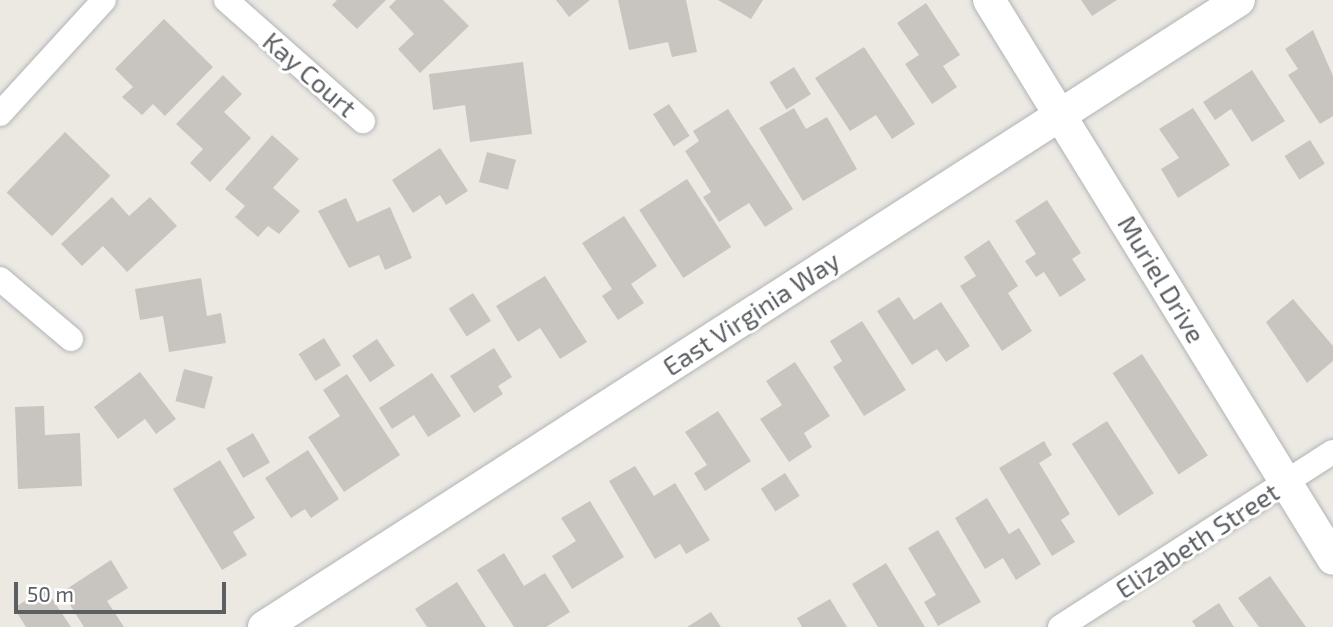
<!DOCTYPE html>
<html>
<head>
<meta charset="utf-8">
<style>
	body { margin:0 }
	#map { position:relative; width:1333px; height:627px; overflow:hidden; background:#ece9e3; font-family:"Exo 2",sans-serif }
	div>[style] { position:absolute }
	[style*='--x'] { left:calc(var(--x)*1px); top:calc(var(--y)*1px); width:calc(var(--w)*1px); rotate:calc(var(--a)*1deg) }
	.building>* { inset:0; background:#c8c4bf; transform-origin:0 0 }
	.roads { filter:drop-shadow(0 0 2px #b0b4b7) drop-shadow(0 0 2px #b0b4b7) }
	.minor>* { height:24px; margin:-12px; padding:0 12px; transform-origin:12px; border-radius:12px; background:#fff }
	.tertiary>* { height:32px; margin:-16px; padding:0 16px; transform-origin:16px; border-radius:16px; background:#fff }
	span { translate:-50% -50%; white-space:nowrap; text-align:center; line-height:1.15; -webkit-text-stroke:6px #fff; paint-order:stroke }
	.street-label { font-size:26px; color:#5b5f62 }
	.scale { position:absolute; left:14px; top:582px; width:212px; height:32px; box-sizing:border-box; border:4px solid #5b5f62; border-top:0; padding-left:9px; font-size:21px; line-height:24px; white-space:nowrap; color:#5b5f62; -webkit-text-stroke:5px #fff; paint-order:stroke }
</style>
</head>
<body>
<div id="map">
	<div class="building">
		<i style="clip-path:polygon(337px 0,386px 0,357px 29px,332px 5px)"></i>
		<i style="clip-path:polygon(396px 0,443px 0,469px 26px,420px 73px,398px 49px,414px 34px,389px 7px)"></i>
		<i style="clip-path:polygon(556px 0,590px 0,569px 17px)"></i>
		<i style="clip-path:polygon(618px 0,686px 0,697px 52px,672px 57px,668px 42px,629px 50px)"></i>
		<i style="clip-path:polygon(718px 0,763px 0,751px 19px)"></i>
		<i style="clip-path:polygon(1081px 0,1117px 0,1092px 16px)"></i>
		<i style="clip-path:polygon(926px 3px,960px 55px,943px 66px,957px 87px,932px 104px,905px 64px,919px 55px,897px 23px)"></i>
		<i style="clip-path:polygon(164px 19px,213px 67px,165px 116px,153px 104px,142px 115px,122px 97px,133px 87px,115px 69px)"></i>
		<i style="clip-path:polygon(1313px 30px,1333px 76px,1333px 116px,1320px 124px,1288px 75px,1298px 69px,1285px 49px)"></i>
		<i style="clip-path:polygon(864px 47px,915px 124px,892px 139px,876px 115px,850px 131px,815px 78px)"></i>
		<i style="clip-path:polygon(523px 62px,532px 134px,470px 142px,465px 105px,433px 110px,429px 74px)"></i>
		<i style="left:794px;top:67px;width:32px;height:29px;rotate:58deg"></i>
		<i style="clip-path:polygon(1252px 70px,1285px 121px,1252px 142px,1231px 109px,1215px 120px,1203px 102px)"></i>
		<i style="clip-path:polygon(223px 75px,242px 94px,224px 112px,251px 138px,210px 182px,190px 163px,203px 149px,176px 124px)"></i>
		<i style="left:669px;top:104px;width:38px;height:19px;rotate:57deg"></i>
		<i style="clip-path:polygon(794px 108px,806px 129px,827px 117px,857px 169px,803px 201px,759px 128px)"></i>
		<i style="clip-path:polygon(1193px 108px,1230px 165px,1178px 198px,1161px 169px,1179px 158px,1159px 129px)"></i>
		<i style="clip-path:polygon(728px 109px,793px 209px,765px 227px,749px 203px,719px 222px,703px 197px,711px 192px,685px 151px,699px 141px,693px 131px)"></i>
		<i style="left:65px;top:132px;width:63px;height:84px;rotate:44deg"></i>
		<i style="clip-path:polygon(272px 135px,299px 159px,273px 188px,300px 211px,279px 234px,268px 226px,258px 237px,235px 217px,245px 206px,225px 189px)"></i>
		<i style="left:1310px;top:140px;width:28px;height:30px;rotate:58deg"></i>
		<i style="clip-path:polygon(440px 148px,468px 191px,446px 205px,440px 195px,413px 213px,392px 180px)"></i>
		<i style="left:487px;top:152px;width:30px;height:31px;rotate:15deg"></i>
		<i style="left:687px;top:179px;width:81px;height:57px;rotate:57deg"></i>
		<i style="clip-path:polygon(112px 197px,129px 216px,150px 197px,177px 226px,127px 272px,103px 246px,82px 266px,61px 244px)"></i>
		<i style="clip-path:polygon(346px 198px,357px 222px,390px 207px,412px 258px,385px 270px,379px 255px,349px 268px,318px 211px)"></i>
		<i style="clip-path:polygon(1047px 200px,1081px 253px,1072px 259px,1086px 280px,1060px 297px,1044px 272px,1036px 277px,1025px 261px,1036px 254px,1015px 221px)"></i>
		<i style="clip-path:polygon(624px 216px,657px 266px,631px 284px,644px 303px,618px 320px,602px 296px,612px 289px,582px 243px)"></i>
		<i style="clip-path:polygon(989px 240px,1018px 286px,1008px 293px,1032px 331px,1002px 351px,960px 286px,976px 276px,964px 257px)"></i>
		<i style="clip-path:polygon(545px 276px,587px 342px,560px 359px,540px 328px,518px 342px,496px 306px)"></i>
		<i style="clip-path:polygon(201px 278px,207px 316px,221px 313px,226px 343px,169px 352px,163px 316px,140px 320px,135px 289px)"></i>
		<i style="left:473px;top:293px;width:33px;height:29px;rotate:57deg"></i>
		<i style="clip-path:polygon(899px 297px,914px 320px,941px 302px,970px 346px,946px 362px,937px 349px,912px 365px,877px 311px)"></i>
		<i style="clip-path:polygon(1293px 299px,1333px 346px,1333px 361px,1307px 383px,1266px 322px)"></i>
		<i style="clip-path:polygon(862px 321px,906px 390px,864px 416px,833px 367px,842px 361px,830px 341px)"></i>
		<i style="left:324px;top:338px;width:32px;height:30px;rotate:58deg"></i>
		<i style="left:377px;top:339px;width:32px;height:30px;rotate:56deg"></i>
		<i style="clip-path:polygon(494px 348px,512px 377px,498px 386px,503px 394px,474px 413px,450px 376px)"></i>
		<i style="left:1142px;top:354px;width:121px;height:35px;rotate:57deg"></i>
		<i style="clip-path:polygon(795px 362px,830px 416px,804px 433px,812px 447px,789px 462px,760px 419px,782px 405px,766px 381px)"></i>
		<i style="left:184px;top:369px;width:30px;height:33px;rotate:15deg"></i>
		<i style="clip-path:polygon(140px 372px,176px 419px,156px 434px,145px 419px,118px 439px,94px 407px)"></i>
		<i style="clip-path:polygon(432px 373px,461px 416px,428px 437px,414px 415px,392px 429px,379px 408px)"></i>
		<i style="clip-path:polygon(347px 374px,400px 455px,344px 492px,308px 437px,340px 416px,323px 390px)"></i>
		<i style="clip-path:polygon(44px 406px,45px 435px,80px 433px,82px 486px,18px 489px,15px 407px)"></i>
		<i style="clip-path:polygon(718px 411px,751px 461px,705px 491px,694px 473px,707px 465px,685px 432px)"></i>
		<i style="left:1107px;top:421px;width:86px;height:42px;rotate:57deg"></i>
		<i style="left:253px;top:433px;width:34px;height:31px;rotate:60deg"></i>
		<i style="clip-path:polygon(1044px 441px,1052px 455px,1039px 463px,1070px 514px,1061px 520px,1075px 542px,1052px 556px,999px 468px)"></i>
		<i style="clip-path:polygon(308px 450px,339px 499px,311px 518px,305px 509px,291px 518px,265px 478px)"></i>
		<i style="clip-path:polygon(220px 460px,255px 518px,233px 532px,247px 555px,222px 570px,173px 489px)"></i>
		<i style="clip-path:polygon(635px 466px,654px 496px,675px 483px,710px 540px,686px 554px,680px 544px,655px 559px,609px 481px)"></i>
		<i style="left:785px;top:473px;width:27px;height:29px;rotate:57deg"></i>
		<i style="clip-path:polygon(987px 498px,1009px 534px,1019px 528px,1041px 564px,1016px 580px,1003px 558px,985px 569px,955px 518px)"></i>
		<i style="clip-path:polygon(590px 501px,624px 557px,572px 589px,552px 556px,576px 541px,561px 518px)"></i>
		<i style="clip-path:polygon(938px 530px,981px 602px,938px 626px,924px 602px,936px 595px,908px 548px)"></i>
		<i style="clip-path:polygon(504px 553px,524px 586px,545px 573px,570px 612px,546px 627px,514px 627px,477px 570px)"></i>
		<i style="clip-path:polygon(111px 560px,128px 588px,107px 601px,124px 627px,84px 627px,62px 592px)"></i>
		<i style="clip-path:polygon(886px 563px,925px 627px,878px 627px,852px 584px)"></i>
		<i style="clip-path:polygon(1270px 576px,1306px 627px,1259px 627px,1238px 598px)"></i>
		<i style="clip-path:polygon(457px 582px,486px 627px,427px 627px,415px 609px)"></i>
		<i style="clip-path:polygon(45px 588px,71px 627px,26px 627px,14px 608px)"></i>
		<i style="clip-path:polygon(830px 599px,847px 627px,802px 627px,797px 618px)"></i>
		<i style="clip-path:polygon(1219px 603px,1234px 627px,1196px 627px,1192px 621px)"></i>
		<i style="clip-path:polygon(711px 612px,721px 627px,687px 627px)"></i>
	</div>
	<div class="roads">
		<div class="minor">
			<i style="--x:226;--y:0;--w:183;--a:41.5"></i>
			<i style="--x:0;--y:114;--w:154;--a:-47.6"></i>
			<i style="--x:0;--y:279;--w:93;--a:40.2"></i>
			<i style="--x:1060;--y:627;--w:324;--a:-32.7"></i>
		</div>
		<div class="tertiary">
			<i style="--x:989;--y:0;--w:656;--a:58.39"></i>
			<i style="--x:264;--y:627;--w:1159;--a:-32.74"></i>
		</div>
	</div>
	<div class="street-label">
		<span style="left:310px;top:74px;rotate:41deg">Kay Court</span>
		<span style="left:1162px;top:279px;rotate:59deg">Muriel Drive</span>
		<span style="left:751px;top:313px;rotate:-33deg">East Virginia Way</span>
		<span style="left:1197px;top:540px;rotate:-33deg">Elizabeth Street</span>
	</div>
	<div class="scale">50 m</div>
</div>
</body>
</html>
